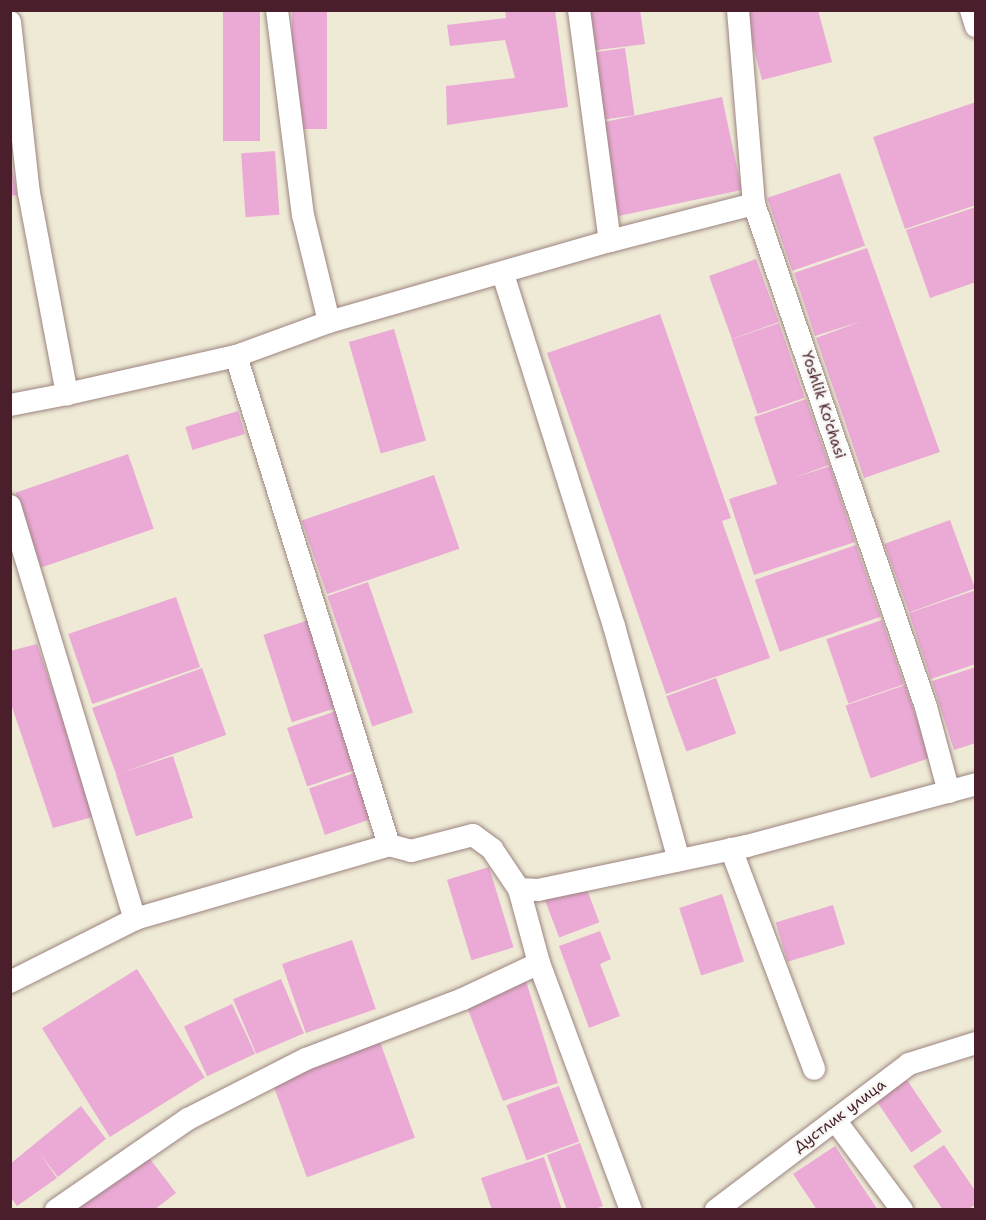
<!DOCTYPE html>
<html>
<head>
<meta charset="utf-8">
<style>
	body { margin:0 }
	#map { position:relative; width:986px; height:1220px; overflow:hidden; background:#eeead5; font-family:"Shantell Sans",sans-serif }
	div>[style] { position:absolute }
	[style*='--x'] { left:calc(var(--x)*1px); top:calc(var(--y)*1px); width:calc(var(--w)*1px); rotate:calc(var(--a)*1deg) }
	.building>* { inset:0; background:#ebaad6; transform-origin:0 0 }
	.roads { filter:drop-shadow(0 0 2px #9c8480) drop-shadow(0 0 2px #9c8480) }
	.street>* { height:22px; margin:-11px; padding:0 11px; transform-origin:11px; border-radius:11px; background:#fff }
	span { translate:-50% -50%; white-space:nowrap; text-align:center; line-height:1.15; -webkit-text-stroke:5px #f6f6f2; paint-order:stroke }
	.street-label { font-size:15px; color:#4a1f2b }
	.frame { position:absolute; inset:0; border:12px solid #4a1f2b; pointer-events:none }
</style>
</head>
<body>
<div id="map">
	<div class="building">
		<i style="left:223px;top:10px;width:37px;height:131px"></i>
		<i style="left:292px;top:10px;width:35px;height:119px"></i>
		<i style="clip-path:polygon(505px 10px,555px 10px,568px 107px,447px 125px,446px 86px,515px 78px,505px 40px,450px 46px,447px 25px,506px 18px)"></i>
		<i style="clip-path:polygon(585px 10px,640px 10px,645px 44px,590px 51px)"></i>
		<i style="clip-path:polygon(744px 10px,818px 10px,832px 62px,762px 80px)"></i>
		<i style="left:625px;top:48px;width:68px;height:36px;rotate:82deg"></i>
		<i style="left:722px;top:97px;width:95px;height:126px;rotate:78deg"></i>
		<i style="clip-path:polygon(976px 102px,976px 205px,905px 229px,873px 137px)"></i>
		<i style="left:275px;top:151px;width:64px;height:34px;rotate:86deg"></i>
		<i style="clip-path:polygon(10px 157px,17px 195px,10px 196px)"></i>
		<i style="left:840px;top:173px;width:77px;height:77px;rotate:71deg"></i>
		<i style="clip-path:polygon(976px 207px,976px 282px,930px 298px,906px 230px)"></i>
		<i style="clip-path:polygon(867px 248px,940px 452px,864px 478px,844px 419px,857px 414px,844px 419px,816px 338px,862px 321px,815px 336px,794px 273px)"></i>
		<i style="left:756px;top:259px;width:67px;height:50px;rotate:70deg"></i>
		<i style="clip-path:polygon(660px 314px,731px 518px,722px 521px,770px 658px,666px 694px,547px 353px)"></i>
		<i style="left:779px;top:323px;width:79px;height:50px;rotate:71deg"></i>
		<i style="left:394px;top:329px;width:116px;height:47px;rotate:74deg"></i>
		<i style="clip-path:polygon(806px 399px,829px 465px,793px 478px,830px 466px,855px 542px,754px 575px,729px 499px,777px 484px,754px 417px)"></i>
		<i style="left:238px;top:411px;width:24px;height:55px;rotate:73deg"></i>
		<i style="left:128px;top:454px;width:79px;height:119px;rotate:71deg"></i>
		<i style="left:434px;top:475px;width:78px;height:140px;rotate:71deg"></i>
		<i style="left:950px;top:520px;width:73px;height:70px;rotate:70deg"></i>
		<i style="left:856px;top:545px;width:76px;height:107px;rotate:71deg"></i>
		<i style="left:368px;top:582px;width:138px;height:43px;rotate:71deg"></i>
		<i style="clip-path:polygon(976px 590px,976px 664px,931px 679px,909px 613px)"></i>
		<i style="left:176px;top:597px;width:74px;height:114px;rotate:71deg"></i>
		<i style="left:309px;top:620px;width:92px;height:48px;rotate:72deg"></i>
		<i style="left:882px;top:620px;width:68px;height:59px;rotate:71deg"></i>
		<i style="clip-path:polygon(37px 644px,96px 816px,53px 828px,10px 701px,10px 651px)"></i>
		<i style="clip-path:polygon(976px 667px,976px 743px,954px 750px,932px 681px)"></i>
		<i style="left:202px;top:668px;width:71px;height:117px;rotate:70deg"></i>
		<i style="left:716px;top:678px;width:59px;height:53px;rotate:70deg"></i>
		<i style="left:905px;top:685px;width:77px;height:63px;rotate:71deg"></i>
		<i style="left:339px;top:710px;width:62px;height:55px;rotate:71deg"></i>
		<i style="left:173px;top:756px;width:65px;height:60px;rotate:72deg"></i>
		<i style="left:360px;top:771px;width:49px;height:54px;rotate:71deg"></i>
		<i style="left:489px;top:867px;width:84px;height:44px;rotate:73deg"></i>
		<i style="left:584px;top:882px;width:43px;height:43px;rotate:69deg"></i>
		<i style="left:722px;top:894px;width:71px;height:45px;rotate:72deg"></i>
		<i style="left:833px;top:905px;width:41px;height:60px;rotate:73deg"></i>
		<i style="clip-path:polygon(600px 931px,611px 959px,600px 964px,620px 1016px,589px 1028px,559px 946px)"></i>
		<i style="left:352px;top:940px;width:73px;height:74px;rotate:71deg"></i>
		<i style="left:137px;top:969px;width:128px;height:112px;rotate:58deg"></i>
		<i style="left:281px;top:979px;width:59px;height:52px;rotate:67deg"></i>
		<i style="clip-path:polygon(526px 981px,558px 1083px,503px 1101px,467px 1007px)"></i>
		<i style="left:232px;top:1004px;width:55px;height:53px;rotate:65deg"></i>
		<i style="left:380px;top:1042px;width:102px;height:115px;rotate:70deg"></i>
		<i style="left:905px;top:1077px;width:66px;height:37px;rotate:56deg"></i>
		<i style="left:559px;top:1086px;width:59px;height:56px;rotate:70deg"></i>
		<i style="clip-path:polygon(81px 1106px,106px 1139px,58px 1177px,40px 1154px,57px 1178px,17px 1206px,10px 1196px,10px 1164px)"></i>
		<i style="clip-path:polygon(580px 1143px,603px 1206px,593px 1210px,567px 1210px,547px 1155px)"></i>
		<i style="clip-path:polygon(944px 1145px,976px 1192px,976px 1204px,967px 1210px,943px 1210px,913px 1166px)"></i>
		<i style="clip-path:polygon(835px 1146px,878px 1210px,817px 1210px,793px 1174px)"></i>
		<i style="clip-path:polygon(147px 1155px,176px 1193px,154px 1210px,75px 1210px)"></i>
		<i style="clip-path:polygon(544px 1157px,562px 1210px,492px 1210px,481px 1178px)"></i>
	</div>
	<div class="roads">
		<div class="street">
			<i style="--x:277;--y:10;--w:207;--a:82.8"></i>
			<i style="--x:303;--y:215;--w:110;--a:76.3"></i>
			<i style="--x:329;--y:322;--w:292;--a:-16.1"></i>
			<i style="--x:579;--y:10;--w:233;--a:82.4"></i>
			<i style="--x:610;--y:241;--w:149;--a:-14.4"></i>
			<i style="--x:738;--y:10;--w:195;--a:85.3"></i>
			<i style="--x:754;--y:204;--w:532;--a:71.12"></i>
			<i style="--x:926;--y:707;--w:88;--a:74.9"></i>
			<i style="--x:971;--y:10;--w:17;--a:73"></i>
			<i style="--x:10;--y:22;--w:172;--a:83.7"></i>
			<i style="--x:29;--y:193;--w:205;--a:79.3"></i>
			<i style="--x:67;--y:394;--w:58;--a:169.1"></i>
			<i style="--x:503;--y:274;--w:369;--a:72.5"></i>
			<i style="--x:614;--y:626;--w:243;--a:74.5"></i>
			<i style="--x:236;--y:356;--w:512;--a:72.63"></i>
			<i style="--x:67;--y:394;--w:173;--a:-12.7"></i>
			<i style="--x:236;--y:356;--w:99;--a:-20.1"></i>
			<i style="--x:10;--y:506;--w:432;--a:73.2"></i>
			<i style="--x:731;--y:849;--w:235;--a:69.3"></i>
			<i style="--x:539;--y:963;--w:264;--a:69.6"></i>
			<i style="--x:10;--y:982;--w:140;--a:-26.7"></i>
			<i style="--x:135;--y:919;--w:265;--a:-16.2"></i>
			<i style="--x:389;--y:845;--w:23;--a:15"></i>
			<i style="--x:411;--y:851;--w:64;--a:-14.5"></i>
			<i style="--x:473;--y:835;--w:24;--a:36"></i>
			<i style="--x:492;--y:849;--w:48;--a:56"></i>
			<i style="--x:519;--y:889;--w:19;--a:3"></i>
			<i style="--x:538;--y:890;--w:214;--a:-11.9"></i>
			<i style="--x:747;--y:846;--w:237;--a:-15.1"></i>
			<i style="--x:835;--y:1120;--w:112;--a:53.3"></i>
			<i style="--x:56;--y:1210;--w:160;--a:-34.6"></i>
			<i style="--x:188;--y:1119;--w:132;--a:-27"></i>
			<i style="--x:306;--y:1059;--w:168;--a:-20.9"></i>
			<i style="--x:463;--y:999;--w:84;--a:-25.3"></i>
			<i style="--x:539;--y:963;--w:77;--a:-105.1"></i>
			<i style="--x:716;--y:1210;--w:242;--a:-37.1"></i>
			<i style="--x:909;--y:1064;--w:70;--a:-17.4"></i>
		</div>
	</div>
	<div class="street-label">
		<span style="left:823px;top:405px;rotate:72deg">Yoshlik Ko'chasi</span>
		<span style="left:840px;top:1116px;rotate:-37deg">Дустлик улица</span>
	</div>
	<div class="frame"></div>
</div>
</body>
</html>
